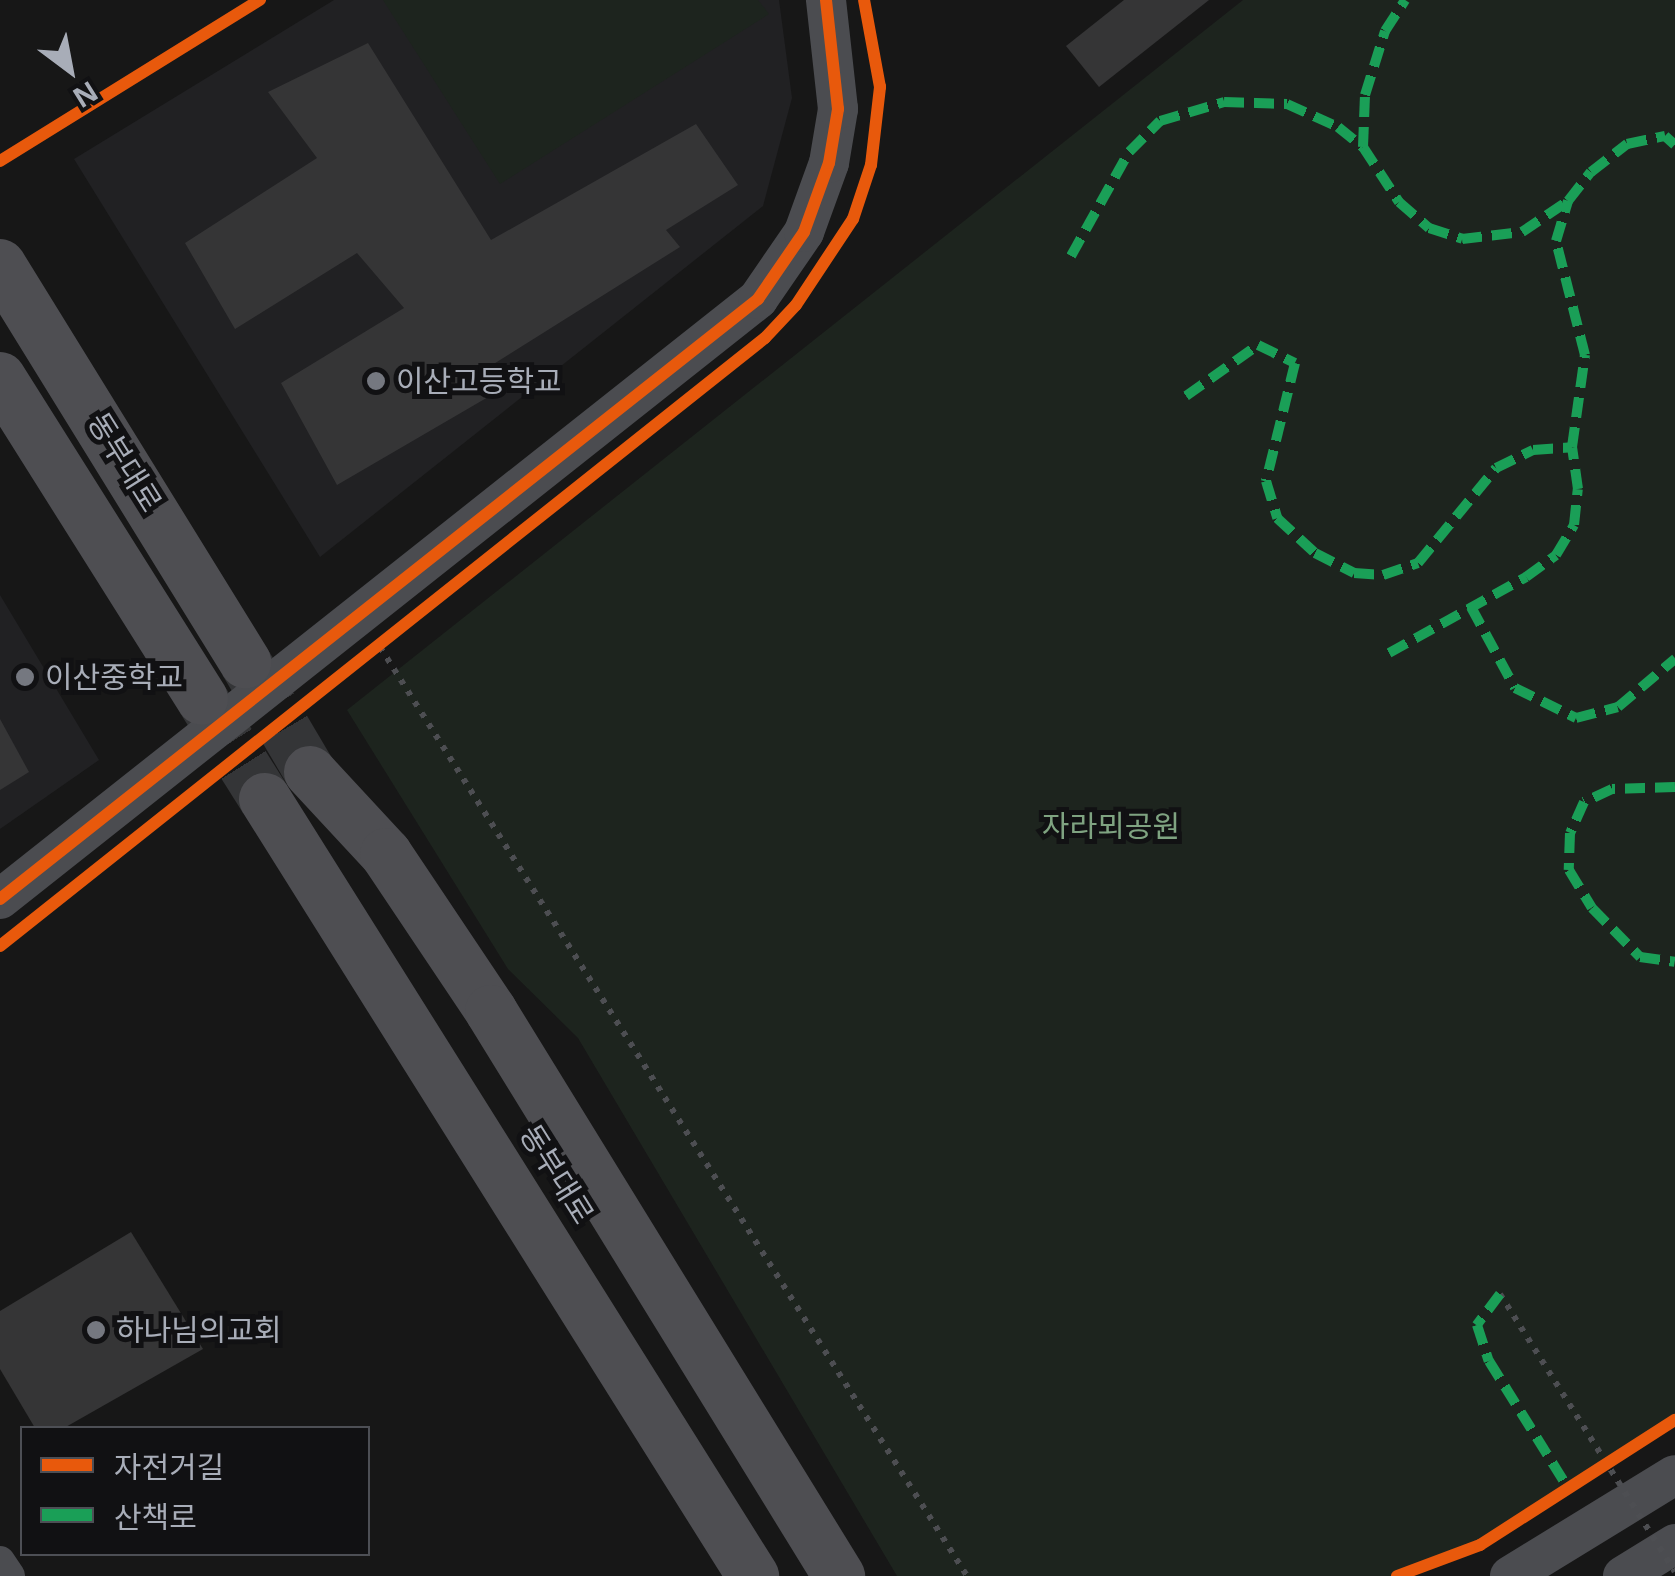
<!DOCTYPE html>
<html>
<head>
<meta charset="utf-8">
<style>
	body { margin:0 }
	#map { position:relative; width:1675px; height:1576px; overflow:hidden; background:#171717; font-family:"Noto Sans","Noto Sans KR",sans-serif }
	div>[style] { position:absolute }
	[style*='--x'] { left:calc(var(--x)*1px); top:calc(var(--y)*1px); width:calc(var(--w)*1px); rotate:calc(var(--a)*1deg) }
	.built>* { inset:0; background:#212123 }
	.green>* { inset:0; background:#1d241e }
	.building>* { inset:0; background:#353536 }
	.trunk-tunnel>* { height:52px; margin-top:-26px; transform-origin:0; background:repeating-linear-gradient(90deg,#343537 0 52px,transparent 0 78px) }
	.path>* { height:6px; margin-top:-3px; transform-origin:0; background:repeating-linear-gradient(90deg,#4d4e52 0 5px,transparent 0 13px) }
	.minor>* { height:30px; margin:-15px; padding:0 15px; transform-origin:15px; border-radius:15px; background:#4b4c50 }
	.tertiary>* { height:40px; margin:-20px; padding:0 20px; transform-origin:20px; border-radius:20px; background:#4b4c50 }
	.trunk>* { height:52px; margin:-26px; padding:0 26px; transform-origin:26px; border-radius:26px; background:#4e4e52 }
	.path-bridge>* { height:6px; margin-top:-3px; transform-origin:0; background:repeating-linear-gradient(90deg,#4d4e52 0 5px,transparent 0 13px) }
	.quiet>* { height:10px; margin-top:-5px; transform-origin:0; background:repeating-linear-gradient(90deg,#1a9f57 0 20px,transparent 0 30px) }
	.cycleway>* { height:12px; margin:-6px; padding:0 6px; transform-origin:6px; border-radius:6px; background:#e8590c }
	.dots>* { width:28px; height:28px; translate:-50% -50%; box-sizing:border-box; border:5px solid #111113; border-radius:50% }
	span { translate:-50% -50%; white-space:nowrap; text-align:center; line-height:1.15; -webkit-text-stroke:10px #111113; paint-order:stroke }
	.poi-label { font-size:30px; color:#a8adb8 }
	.left { translate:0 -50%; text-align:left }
	.street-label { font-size:30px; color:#a8adb8 }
	.park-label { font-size:30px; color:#7fa381 }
	.legend { position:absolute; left:20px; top:1426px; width:350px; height:130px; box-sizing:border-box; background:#111113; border:2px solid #4d4f55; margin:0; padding:12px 18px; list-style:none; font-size:30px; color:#a8adb8 }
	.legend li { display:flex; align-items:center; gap:20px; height:50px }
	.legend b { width:50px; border:2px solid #4d4f55 }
	.north { position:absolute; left:20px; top:20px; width:100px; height:100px; -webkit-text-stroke:8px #111113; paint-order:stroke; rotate:148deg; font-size:28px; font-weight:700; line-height:40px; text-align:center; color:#a8adb8 }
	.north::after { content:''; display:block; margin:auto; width:35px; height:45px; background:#a8adb8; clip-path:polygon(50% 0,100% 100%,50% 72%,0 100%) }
</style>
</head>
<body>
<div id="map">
	<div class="built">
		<i style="clip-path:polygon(334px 0,779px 0,792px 98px,763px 206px,320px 557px,74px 159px)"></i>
		<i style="clip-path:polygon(0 595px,99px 760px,0 829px)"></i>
	</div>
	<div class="green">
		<i style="clip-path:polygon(383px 0,758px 0,769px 14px,500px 184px)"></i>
		<i style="clip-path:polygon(1243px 0,1675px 0,1675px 1420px,1480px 1545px,1397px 1576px,897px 1576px,578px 1038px,508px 969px,347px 710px)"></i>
	</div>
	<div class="building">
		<i style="clip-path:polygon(1124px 0,1209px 0,1099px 87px,1066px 46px)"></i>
		<i style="clip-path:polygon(368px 43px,491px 240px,696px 124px,738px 185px,666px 230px,680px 247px,492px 365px,507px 386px,337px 485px,281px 383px,404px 308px,357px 253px,235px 329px,185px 243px,317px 158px,268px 92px)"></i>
		<i style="clip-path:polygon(0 719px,29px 772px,0 790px)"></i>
		<i style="clip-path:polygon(131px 1232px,203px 1349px,64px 1428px,35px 1428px,0 1369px,0 1311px)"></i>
	</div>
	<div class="trunk-tunnel">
		<i style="--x:245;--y:662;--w:128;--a:59.4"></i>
		<i style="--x:202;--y:699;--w:118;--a:57.8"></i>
	</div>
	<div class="path">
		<i style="--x:380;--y:647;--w:1099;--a:57.71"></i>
	</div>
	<div class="minor">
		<i style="--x:0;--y:1561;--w:18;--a:56"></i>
	</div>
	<div class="tertiary">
		<i style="--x:0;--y:899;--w:967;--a:-38.36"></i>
		<i style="--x:758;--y:299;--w:81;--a:-55.5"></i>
		<i style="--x:804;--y:232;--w:73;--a:-70.1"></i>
		<i style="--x:829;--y:163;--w:55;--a:-80.5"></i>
		<i style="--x:838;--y:109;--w:110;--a:-96.3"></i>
		<i style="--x:1510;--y:1576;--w:193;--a:-31.5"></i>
		<i style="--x:1623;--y:1576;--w:61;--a:-31.6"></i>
	</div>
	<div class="trunk">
		<i style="--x:0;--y:265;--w:467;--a:58.3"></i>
		<i style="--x:0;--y:378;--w:379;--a:57.8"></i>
		<i style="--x:310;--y:772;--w:112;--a:47.2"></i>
		<i style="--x:386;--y:854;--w:189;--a:56.2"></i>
		<i style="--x:491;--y:1011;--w:664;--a:58.37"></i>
		<i style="--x:265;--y:799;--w:918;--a:57.87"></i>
	</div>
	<div class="path-bridge">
		<i style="--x:1500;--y:1294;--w:328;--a:57.8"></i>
	</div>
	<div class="quiet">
		<i style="--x:1363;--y:147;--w:52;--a:-87.8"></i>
		<i style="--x:1365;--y:95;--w:67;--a:-72.6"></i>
		<i style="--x:1385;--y:31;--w:37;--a:-57"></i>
		<i style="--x:1071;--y:256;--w:119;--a:-60.9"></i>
		<i style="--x:1129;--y:152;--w:44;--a:-45"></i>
		<i style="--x:1160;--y:121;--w:67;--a:-16.5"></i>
		<i style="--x:1224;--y:102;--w:63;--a:1.8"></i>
		<i style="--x:1287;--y:104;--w:56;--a:24.3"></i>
		<i style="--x:1338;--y:127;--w:32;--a:39"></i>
		<i style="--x:1363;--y:147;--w:66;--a:56.8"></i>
		<i style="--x:1399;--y:202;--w:40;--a:41"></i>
		<i style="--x:1429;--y:228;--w:35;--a:18"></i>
		<i style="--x:1462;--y:239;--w:60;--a:-6.7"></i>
		<i style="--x:1522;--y:232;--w:55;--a:-34"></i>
		<i style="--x:1186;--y:396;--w:88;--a:-35.3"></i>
		<i style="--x:1258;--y:345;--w:41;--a:25.9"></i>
		<i style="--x:1295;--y:363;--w:122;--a:103.8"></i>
		<i style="--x:1266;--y:481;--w:39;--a:73"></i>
		<i style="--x:1277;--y:518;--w:52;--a:42.6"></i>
		<i style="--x:1315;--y:553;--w:44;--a:27.1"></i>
		<i style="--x:1354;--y:573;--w:29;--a:4"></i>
		<i style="--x:1383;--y:575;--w:37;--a:-19"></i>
		<i style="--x:1418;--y:563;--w:123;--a:-50.6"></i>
		<i style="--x:1496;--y:468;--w:41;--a:-25.9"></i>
		<i style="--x:1533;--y:450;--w:39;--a:-4"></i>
		<i style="--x:1471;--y:607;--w:92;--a:61.5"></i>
		<i style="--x:1515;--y:688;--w:68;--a:26.2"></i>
		<i style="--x:1576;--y:718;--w:43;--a:-14.7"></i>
		<i style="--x:1618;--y:707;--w:75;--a:-40.1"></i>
		<i style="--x:1389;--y:653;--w:157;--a:-29"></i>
		<i style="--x:1526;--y:577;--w:37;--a:-36"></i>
		<i style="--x:1556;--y:555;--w:35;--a:-59"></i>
		<i style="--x:1574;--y:525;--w:36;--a:-84"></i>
		<i style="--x:1578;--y:489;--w:42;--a:-98.1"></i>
		<i style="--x:1572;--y:447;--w:93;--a:-82"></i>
		<i style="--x:1585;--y:355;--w:118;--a:-104.3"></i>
		<i style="--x:1556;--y:241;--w:42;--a:-73.3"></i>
		<i style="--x:1568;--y:201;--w:37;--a:-52"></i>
		<i style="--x:1591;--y:172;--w:46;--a:-37.9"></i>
		<i style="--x:1627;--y:144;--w:39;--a:-12"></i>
		<i style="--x:1665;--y:136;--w:13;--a:42"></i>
		<i style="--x:1675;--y:787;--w:63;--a:178.2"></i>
		<i style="--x:1612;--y:789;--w:31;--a:155"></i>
		<i style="--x:1584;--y:802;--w:34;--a:114"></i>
		<i style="--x:1570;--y:833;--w:37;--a:92"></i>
		<i style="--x:1569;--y:870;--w:44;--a:58.8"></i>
		<i style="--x:1592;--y:908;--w:69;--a:45.6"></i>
		<i style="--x:1640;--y:957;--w:35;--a:8"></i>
		<i style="--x:1500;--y:1294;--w:39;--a:127"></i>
		<i style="--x:1477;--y:1325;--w:38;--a:72"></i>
		<i style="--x:1489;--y:1361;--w:150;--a:58.1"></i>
	</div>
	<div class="cycleway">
		<i style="--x:0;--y:161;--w:306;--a:-31.8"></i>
		<i style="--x:0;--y:899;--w:967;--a:-38.36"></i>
		<i style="--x:758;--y:299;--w:81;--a:-55.5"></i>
		<i style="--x:804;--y:232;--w:73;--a:-70.1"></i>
		<i style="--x:829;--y:163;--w:55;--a:-80.5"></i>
		<i style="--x:838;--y:109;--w:110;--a:-96.3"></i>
		<i style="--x:0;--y:946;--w:977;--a:-38.48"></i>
		<i style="--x:765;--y:338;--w:45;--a:-46.8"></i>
		<i style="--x:796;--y:305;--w:103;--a:-56.5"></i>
		<i style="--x:853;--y:219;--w:57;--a:-71.6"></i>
		<i style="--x:871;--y:165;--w:79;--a:-83.4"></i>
		<i style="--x:880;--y:87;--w:88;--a:-100.4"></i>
		<i style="--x:1397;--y:1576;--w:89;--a:-20.5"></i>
		<i style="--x:1480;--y:1545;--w:232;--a:-32.7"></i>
	</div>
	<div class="dots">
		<i style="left:376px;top:381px;background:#757880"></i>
		<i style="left:25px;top:677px;background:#757880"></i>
		<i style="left:96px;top:1330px;background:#757880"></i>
	</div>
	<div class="poi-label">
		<span class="left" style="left:396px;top:381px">이산고등학교</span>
		<span class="left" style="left:45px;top:677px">이산중학교</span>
		<span class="left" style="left:116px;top:1330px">하나님의교회</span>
	</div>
	<div class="street-label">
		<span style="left:125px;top:462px;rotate:58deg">동부대로</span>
		<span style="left:557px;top:1174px;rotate:58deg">동부대로</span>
	</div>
	<div class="park-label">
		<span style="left:1111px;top:826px">자라뫼공원</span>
	</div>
	<ul class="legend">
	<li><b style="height:12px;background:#e8590c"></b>자전거길</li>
	<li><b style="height:12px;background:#1a9f57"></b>산책로</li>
	</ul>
	<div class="north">N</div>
</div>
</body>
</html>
